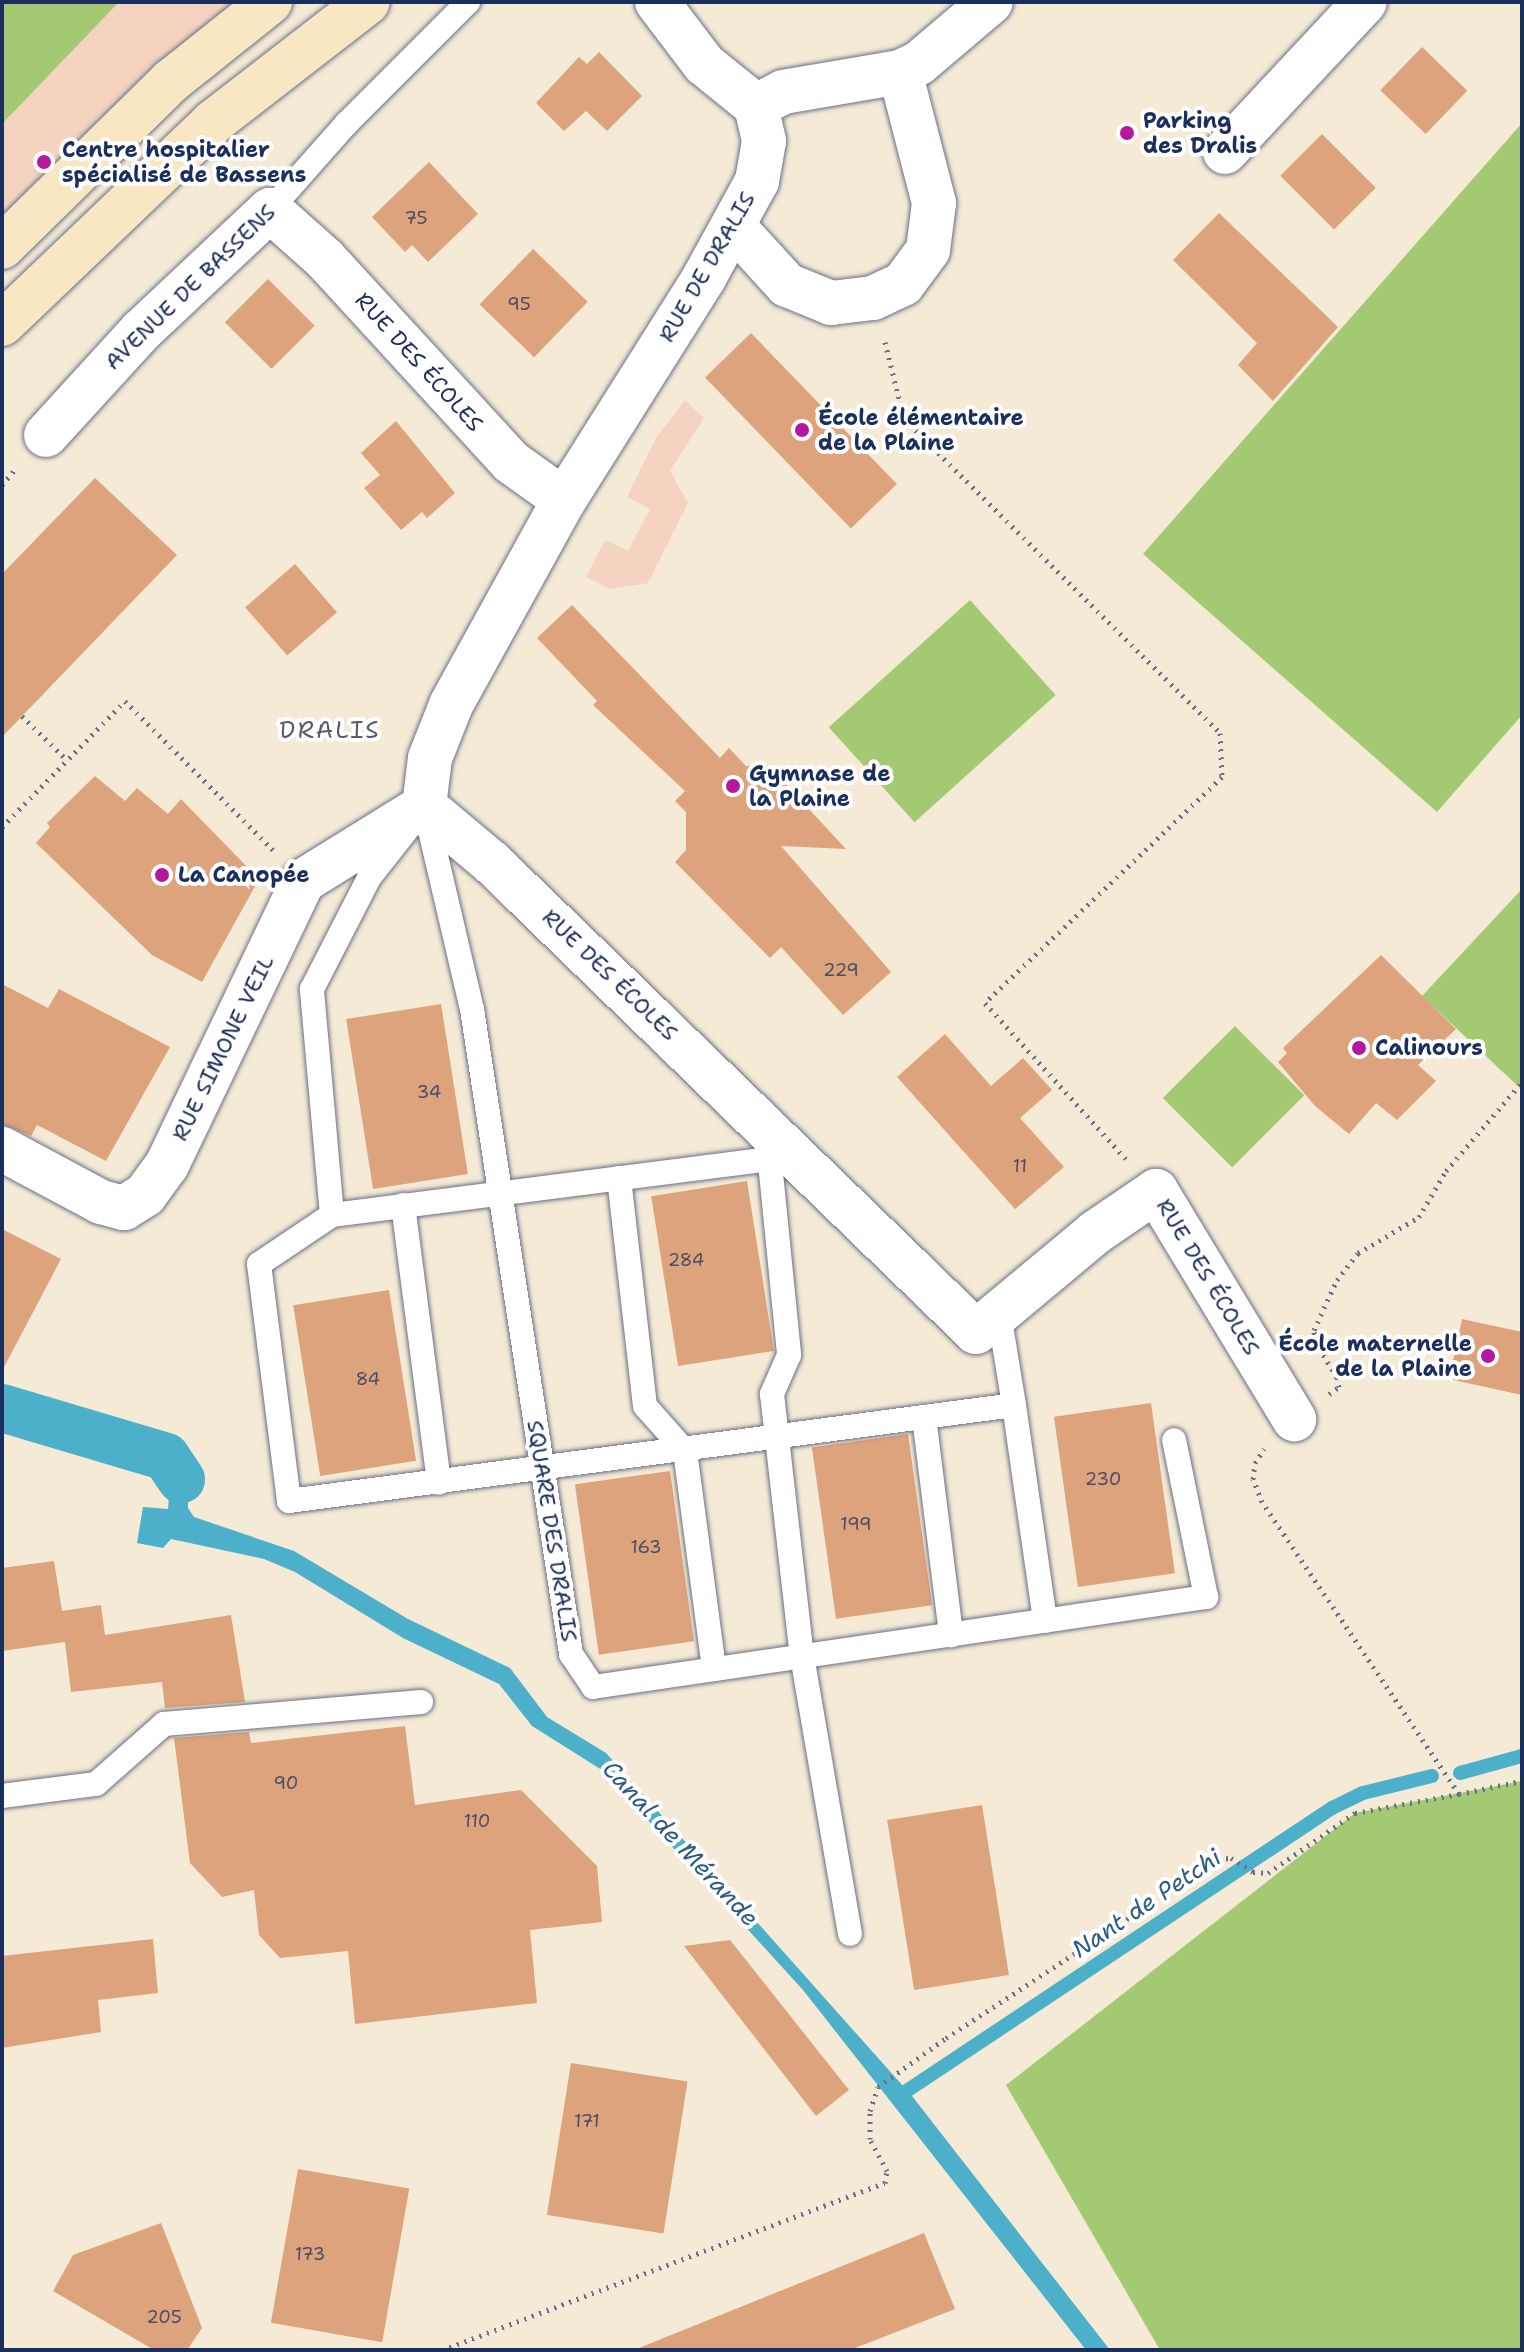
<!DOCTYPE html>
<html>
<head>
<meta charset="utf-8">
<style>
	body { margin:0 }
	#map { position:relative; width:1524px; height:2352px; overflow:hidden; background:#f5ead5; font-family:"Shantell Sans",sans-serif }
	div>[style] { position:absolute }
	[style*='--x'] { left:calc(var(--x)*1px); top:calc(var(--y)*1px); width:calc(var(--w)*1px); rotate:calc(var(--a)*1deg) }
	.built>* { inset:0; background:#f4d3c0 }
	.green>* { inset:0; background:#a4c973; transform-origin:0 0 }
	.water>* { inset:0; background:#4cb0cb }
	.stream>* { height:14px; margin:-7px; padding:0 7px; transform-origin:7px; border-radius:7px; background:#4cb0cb }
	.canal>* { height:48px; margin:-24px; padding:0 24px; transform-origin:24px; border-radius:24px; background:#4cb0cb }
	.building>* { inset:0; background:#dda37c; transform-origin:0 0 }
	.path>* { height:5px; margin-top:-2.5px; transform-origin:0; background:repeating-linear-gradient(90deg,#677088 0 2px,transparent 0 8px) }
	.roads { filter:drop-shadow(0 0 2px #677088) drop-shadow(0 0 2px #677088) }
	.service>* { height:24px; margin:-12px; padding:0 12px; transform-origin:12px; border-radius:12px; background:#fff }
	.minor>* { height:44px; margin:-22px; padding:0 22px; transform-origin:22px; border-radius:22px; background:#fff }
	.secondary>* { height:44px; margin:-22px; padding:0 22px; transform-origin:22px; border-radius:22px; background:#f9e7c3 }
	.dots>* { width:22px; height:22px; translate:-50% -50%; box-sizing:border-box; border:4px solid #fff; border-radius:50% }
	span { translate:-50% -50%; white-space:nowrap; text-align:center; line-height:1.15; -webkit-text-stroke:8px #fff; paint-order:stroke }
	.number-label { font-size:18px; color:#4c4c66 }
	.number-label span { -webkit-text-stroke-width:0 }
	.poi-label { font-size:22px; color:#1b2f5e; font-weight:700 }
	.left { translate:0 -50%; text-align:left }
	.right { translate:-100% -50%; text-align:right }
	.street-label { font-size:22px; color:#1b2f5e }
	.neighbourhood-label { font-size:24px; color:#5f5868; letter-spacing:2px }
	.water-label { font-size:24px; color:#2c5c84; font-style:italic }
	.frame { position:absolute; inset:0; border:4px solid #1b2f5e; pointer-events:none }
</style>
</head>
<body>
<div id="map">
	<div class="built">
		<i style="clip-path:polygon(2px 2px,270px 2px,2px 243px)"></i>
		<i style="clip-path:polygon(685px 400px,704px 418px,670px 471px,688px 503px,648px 583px,610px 589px,586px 577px,605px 540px,628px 551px,650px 509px,627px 497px,656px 438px)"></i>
	</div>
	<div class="green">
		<i style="clip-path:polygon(2px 2px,119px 2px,2px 124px)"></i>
		<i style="clip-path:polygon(1522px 123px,1522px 715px,1437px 812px,1143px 554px)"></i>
		<i style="left:970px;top:600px;width:128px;height:190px;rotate:48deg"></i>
		<i style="clip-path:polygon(1522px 889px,1522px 1090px,1422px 996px)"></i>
		<i style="left:1235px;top:1026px;width:98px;height:102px;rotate:45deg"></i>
		<i style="clip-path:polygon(1522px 1781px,1522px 2350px,1160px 2350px,1006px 2085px,1355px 1813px)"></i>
	</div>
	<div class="water">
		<i style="clip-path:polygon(132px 1442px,172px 1451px,188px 1473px,188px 1508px,194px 1517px,294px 1551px,408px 1619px,510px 1668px,547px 1717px,606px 1753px,912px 2096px,1110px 2350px,1086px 2350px,803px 1990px,602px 1770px,532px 1726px,499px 1684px,403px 1638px,295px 1572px,264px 1559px,171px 1539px,163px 1548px,137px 1543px,143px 1507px,168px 1509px,171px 1471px,167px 1464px,118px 1451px,119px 1444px)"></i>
	</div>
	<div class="stream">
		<i style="--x:1460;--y:1773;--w:64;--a:-15.3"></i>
		<i style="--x:899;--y:2096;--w:520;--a:-33.63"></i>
		<i style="--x:1332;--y:1808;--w:34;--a:-26"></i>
		<i style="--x:1363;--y:1793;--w:71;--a:-13.8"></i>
	</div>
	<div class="canal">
		<i style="--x:2;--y:1408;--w:171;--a:16.6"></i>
		<i style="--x:166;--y:1457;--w:27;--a:56"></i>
	</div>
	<div class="building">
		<i style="left:1422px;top:47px;width:63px;height:60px;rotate:44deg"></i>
		<i style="clip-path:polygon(599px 52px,642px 96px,607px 131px,586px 111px,564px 131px,536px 103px,579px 57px,587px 64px)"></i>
		<i style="left:1322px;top:134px;width:76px;height:59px;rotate:45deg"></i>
		<i style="clip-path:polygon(429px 162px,478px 214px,428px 262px,412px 245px,405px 252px,372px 217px)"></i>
		<i style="clip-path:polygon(1219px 213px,1338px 327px,1273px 401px,1238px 365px,1257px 343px,1173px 260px)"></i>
		<i style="left:533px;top:249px;width:76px;height:77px;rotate:44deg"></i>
		<i style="left:268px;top:279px;width:66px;height:61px;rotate:45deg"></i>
		<i style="left:751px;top:333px;width:210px;height:64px;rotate:46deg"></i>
		<i style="clip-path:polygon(396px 421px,455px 493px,427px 518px,422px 512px,401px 530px,364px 488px,380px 475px,361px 453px)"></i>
		<i style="clip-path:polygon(95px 478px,177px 555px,2px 737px,2px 574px)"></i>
		<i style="left:295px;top:564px;width:64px;height:66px;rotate:49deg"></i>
		<i style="clip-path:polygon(572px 605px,720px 758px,729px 748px,746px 766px,768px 765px,846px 849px,781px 846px,891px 972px,843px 1015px,781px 947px,770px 958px,675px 862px,686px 850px,686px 812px,675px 801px,685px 791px,593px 705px,597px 701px,537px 638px)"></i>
		<i style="clip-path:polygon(95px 776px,125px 801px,137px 788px,168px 814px,181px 799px,259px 879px,202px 982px,152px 955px,36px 843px,50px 827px,47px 823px)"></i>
		<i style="clip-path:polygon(1381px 955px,1456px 1029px,1418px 1065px,1436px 1081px,1397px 1120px,1376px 1103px,1349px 1134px,1315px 1106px,1278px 1062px,1287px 1053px,1283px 1048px)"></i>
		<i style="clip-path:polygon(2px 984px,48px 1008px,59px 989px,170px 1047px,106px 1161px,37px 1125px,31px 1136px,2px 1124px)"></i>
		<i style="left:441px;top:1004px;width:172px;height:96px;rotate:81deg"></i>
		<i style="clip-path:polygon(945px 1034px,991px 1086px,1023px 1058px,1052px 1090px,1020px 1118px,1064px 1167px,1015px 1209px,897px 1077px)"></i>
		<i style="left:747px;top:1181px;width:172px;height:97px;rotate:81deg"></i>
		<i style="clip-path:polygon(2px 1229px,61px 1259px,2px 1371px)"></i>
		<i style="left:389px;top:1290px;width:173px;height:97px;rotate:81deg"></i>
		<i style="clip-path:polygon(1462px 1319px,1522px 1332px,1522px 1395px,1449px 1379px)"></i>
		<i style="left:1151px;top:1403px;width:172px;height:98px;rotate:82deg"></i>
		<i style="left:908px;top:1434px;width:173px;height:97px;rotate:82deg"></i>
		<i style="left:670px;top:1471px;width:172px;height:96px;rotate:82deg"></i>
		<i style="clip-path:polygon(54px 1561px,62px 1611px,101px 1605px,105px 1635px,231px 1615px,245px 1702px,165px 1708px,162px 1682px,71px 1692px,65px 1642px,2px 1651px,2px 1568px)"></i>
		<i style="clip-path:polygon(405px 1726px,415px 1805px,521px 1790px,597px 1866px,602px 1922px,530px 1930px,537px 2003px,355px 2024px,348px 1951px,280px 1958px,259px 1935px,254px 1890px,222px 1897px,190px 1863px,174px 1738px,249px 1732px,251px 1743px)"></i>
		<i style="left:982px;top:1805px;width:172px;height:96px;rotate:81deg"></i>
		<i style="clip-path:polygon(153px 1939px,158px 1993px,98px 2000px,101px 2032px,2px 2048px,2px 1956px)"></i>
		<i style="clip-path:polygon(730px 1940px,849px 2090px,816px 2116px,684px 1946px)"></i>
		<i style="left:571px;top:2063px;width:118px;height:154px;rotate:9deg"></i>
		<i style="left:298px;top:2169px;width:113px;height:156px;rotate:10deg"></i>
		<i style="clip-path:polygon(161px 2223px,202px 2328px,187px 2350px,154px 2350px,53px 2291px,73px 2255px)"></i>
		<i style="clip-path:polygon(924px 2233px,955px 2309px,850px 2350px,634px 2350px)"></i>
	</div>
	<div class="path">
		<i style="--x:885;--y:342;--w:79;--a:76.1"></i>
		<i style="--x:904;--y:419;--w:445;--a:44.8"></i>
		<i style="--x:1220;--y:733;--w:44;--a:87.4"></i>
		<i style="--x:1222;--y:777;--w:327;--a:136.4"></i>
		<i style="--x:985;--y:1003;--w:210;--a:47.9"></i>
		<i style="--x:2;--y:485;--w:23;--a:-50"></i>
		<i style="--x:22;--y:716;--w:63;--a:44.4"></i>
		<i style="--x:2;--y:827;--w:176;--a:-45.7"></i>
		<i style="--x:125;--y:701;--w:210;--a:45.2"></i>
		<i style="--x:1329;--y:1394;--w:12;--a:-35"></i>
		<i style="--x:1339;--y:1387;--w:10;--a:-101"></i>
		<i style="--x:1337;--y:1377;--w:41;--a:-122.2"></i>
		<i style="--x:1315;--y:1342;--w:12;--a:-95"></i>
		<i style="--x:1314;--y:1330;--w:55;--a:-65.3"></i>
		<i style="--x:1337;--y:1280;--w:34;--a:-52"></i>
		<i style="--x:1358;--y:1253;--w:71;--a:-30.5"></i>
		<i style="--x:1419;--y:1217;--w:53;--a:-59.6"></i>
		<i style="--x:1446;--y:1171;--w:117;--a:-49.5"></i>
		<i style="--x:1459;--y:1794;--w:64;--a:-11.7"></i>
		<i style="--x:442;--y:2350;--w:473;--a:-20.7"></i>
		<i style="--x:885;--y:2183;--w:12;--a:-81"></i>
		<i style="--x:887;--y:2171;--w:36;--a:-118"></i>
		<i style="--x:870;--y:2139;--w:28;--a:-90"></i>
		<i style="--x:870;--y:2111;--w:25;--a:-72"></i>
		<i style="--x:878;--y:2087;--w:84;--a:-35.8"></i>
		<i style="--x:946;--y:2038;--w:326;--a:-33.3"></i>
		<i style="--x:1218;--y:1859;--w:13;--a:-4"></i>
		<i style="--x:1231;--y:1858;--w:26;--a:32"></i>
		<i style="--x:1253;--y:1872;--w:15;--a:4"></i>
		<i style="--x:1268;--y:1873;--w:106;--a:-34.6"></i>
		<i style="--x:1355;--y:1813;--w:106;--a:-10.4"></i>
		<i style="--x:1459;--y:1794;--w:352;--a:-124"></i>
		<i style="--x:1262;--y:1502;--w:25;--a:-111"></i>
		<i style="--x:1253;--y:1479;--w:16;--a:-83"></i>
		<i style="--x:1255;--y:1463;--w:17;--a:-57"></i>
	</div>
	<div class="roads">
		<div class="service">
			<i style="--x:270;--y:210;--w:115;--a:-48.5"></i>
			<i style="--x:346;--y:124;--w:173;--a:-45"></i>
			<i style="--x:425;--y:809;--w:205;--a:76.8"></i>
			<i style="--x:472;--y:1009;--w:653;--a:81.27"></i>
			<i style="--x:571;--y:1654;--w:40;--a:56"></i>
			<i style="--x:593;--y:1687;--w:620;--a:-8.35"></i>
			<i style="--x:1206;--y:1597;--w:160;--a:-101.5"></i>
			<i style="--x:768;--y:1143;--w:213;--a:84.3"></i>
			<i style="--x:789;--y:1355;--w:43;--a:113.6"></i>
			<i style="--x:772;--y:1394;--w:264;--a:83.5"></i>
			<i style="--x:802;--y:1656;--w:282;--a:80.2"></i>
			<i style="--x:770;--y:1159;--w:442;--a:172.7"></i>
			<i style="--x:332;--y:1215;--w:88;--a:146.1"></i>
			<i style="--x:259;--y:1264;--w:239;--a:82.8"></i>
			<i style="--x:289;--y:1501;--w:731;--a:-7.54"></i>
			<i style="--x:1014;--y:1405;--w:93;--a:-99.3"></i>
			<i style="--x:619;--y:1178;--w:229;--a:83.5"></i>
			<i style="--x:645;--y:1406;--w:60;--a:48.4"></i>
			<i style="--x:685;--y:1451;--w:220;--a:82.4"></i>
			<i style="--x:403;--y:1205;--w:280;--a:82.6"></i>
			<i style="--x:332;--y:1215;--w:227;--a:-95.1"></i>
			<i style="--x:312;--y:989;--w:125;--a:-62.8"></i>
			<i style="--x:369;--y:878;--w:60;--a:-51.8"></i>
			<i style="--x:1014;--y:1405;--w:218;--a:81.8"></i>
			<i style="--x:924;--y:1417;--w:220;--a:82.9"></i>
			<i style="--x:2;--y:1796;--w:95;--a:-7.3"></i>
			<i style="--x:96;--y:1784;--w:91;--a:-41.4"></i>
			<i style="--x:164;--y:1724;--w:258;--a:-4.9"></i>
		</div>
		<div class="minor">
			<i style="--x:657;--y:2;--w:78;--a:52.8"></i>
			<i style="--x:704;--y:64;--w:67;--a:38.9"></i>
			<i style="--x:756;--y:106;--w:36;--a:77"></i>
			<i style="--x:764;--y:141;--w:41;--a:99.9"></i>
			<i style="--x:757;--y:181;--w:111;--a:118.7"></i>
			<i style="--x:704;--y:278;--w:262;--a:122.2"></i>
			<i style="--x:564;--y:500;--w:234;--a:118.9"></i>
			<i style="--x:451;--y:705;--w:57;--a:111.6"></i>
			<i style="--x:430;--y:758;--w:48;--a:97.1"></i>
			<i style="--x:424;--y:806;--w:87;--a:39.9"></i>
			<i style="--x:491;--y:862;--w:675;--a:44.1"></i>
			<i style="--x:976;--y:1332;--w:156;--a:-39.8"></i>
			<i style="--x:1096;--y:1232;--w:73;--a:-34.3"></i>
			<i style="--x:1156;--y:1191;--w:267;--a:58.8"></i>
			<i style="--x:756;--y:106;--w:30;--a:-27"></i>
			<i style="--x:783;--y:92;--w:119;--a:-9.7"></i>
			<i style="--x:900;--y:72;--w:21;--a:-25"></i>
			<i style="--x:919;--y:63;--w:94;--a:-40.3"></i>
			<i style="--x:1225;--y:152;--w:205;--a:-47"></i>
			<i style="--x:734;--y:227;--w:79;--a:47.6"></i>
			<i style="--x:787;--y:285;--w:48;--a:22.2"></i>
			<i style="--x:831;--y:303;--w:42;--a:-6.8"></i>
			<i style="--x:873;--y:298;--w:33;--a:-25"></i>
			<i style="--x:903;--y:284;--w:42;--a:-53.7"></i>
			<i style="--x:928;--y:250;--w:47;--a:-82.7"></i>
			<i style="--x:934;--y:203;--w:135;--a:-104.5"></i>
			<i style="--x:46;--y:435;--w:141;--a:-47.6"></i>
			<i style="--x:141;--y:331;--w:177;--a:-43.2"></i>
			<i style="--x:270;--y:210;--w:74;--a:41.7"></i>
			<i style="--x:325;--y:259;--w:275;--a:47.5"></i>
			<i style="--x:511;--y:462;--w:65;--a:35.6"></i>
			<i style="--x:2;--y:1149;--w:112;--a:28.2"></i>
			<i style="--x:101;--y:1202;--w:24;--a:15"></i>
			<i style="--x:124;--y:1208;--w:25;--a:-32"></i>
			<i style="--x:145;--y:1195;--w:37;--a:-54"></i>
			<i style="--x:167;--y:1165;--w:315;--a:-64.4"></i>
			<i style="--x:303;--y:881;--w:142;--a:-31.8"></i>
		</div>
		<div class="secondary">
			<i style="--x:2;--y:247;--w:237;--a:-44.5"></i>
			<i style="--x:171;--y:81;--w:127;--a:-38.6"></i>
			<i style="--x:2;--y:324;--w:291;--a:-43.7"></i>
			<i style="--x:212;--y:123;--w:197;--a:-37.8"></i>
		</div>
	</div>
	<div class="dots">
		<i style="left:1127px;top:133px;background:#b5179e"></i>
		<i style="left:44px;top:162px;background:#b5179e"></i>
		<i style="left:802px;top:430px;background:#b5179e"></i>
		<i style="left:733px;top:786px;background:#b5179e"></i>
		<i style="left:162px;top:875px;background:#b5179e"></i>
		<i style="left:1359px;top:1048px;background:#b5179e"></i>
		<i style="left:1488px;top:1356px;background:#b5179e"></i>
	</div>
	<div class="number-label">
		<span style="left:416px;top:218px">75</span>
		<span style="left:519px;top:304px">95</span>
		<span style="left:841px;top:970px">229</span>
		<span style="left:429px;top:1092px">34</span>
		<span style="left:1020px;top:1166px">11</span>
		<span style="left:686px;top:1260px">284</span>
		<span style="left:368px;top:1379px">84</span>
		<span style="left:1103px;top:1479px">230</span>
		<span style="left:856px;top:1524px">199</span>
		<span style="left:646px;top:1547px">163</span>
		<span style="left:286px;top:1783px">90</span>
		<span style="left:477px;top:1821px">110</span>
		<span style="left:587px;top:2121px">171</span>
		<span style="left:310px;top:2254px">173</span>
		<span style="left:164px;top:2317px">205</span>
	</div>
	<div class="poi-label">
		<span class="left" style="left:1143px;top:133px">Parking<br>des Dralis</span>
		<span class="left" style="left:62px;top:162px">Centre hospitalier<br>spécialisé de Bassens</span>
		<span class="left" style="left:818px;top:430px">École élémentaire<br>de la Plaine</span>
		<span class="left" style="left:749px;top:786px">Gymnase de<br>la Plaine</span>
		<span class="left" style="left:178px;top:875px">La Canopée</span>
		<span class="left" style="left:1375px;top:1048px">Calinours</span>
		<span class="right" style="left:1472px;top:1356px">École maternelle<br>de la Plaine</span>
	</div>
	<div class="street-label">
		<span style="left:707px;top:267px;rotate:-60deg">RUE DE DRALIS</span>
		<span style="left:190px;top:287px;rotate:-44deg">AVENUE DE BASSENS</span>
		<span style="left:419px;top:362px;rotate:48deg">RUE DES ÉCOLES</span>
		<span style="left:610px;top:975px;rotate:44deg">RUE DES ÉCOLES</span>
		<span style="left:223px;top:1048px;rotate:-64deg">RUE SIMONE VEIL</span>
		<span style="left:1208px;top:1277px;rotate:59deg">RUE DES ÉCOLES</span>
		<span style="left:552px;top:1531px;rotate:81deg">SQUARE DES DRALIS</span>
	</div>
	<div class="neighbourhood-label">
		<span style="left:330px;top:731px">DRALIS</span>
	</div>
	<div class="water-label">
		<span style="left:680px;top:1844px;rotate:47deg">Canal de Mérande</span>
		<span style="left:1147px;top:1904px;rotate:-34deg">Nant de Petchi</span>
	</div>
	<div class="frame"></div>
</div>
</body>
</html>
